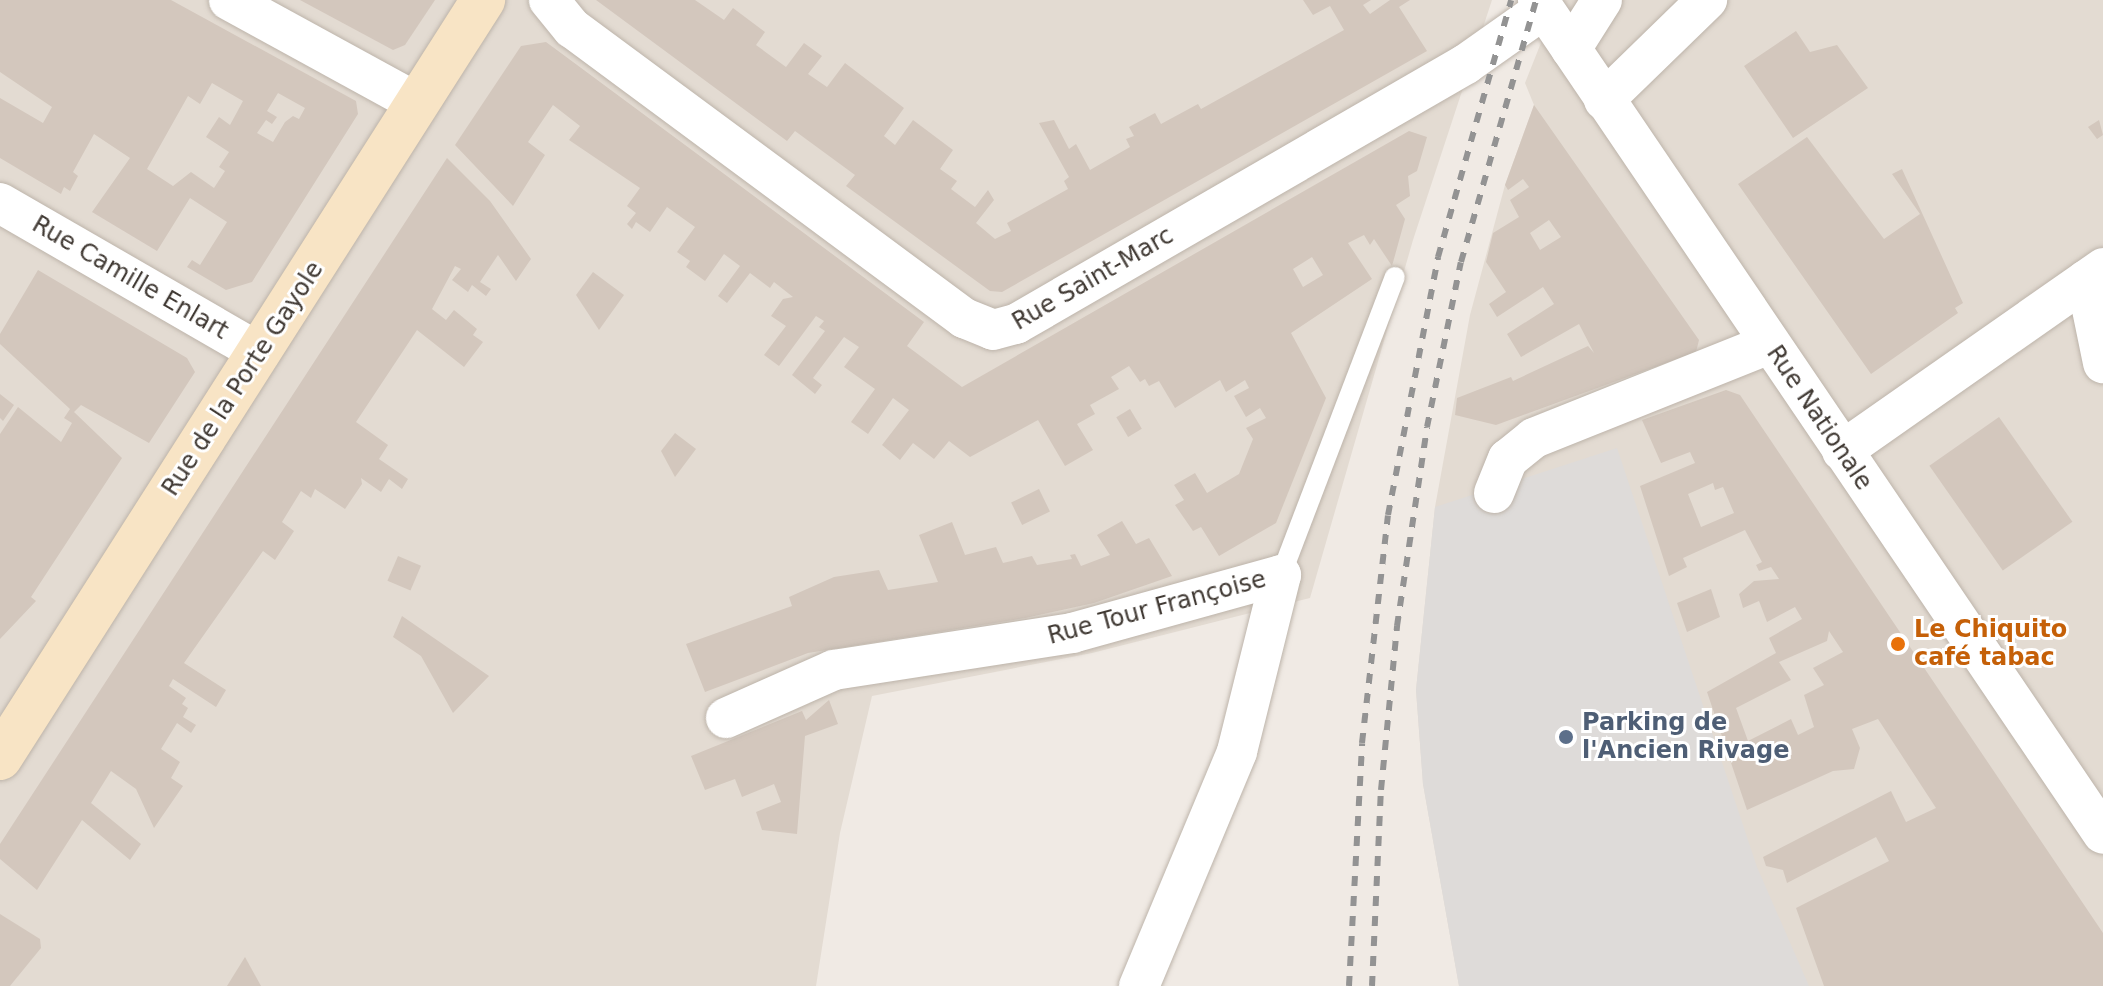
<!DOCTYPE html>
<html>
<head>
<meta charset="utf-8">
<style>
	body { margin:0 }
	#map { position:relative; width:2103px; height:986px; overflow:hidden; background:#f0eae4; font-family:"DejaVu Sans",sans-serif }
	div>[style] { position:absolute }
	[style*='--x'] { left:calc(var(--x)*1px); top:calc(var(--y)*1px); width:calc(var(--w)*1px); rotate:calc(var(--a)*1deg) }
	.residential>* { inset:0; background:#e3dbd2 }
	.parking>* { inset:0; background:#dedbd9 }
	.building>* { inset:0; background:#d3c7bd; transform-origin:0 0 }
	.roads { filter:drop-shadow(0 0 2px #bdb4aa) drop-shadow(0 0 2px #bdb4aa) }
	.service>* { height:20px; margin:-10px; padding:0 10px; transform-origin:10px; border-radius:10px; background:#fff }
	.minor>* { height:40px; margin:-20px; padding:0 20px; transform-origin:20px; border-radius:20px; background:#fff }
	.secondary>* { height:44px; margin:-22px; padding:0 22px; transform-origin:22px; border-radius:22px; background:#f8e4c5 }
	.rail>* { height:6px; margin-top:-3px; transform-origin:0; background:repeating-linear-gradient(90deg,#939393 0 10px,transparent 0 20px) }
	.dots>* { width:22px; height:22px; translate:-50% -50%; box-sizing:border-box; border:4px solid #fff; border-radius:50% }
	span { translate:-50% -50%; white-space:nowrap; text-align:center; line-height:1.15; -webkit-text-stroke:6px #fff; paint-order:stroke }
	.street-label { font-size:24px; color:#413a34 }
	.food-label { font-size:24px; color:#c56008; font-weight:700 }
	.left { translate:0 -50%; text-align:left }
	.service-label { font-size:24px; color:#4e5e75; font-weight:700 }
</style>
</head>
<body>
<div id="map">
	<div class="residential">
		<i style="clip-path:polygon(0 0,1492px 0,1413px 240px,1310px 598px,1092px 653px,872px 696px,840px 833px,816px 986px,0 986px)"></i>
		<i style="clip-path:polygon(1558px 0,2103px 0,2103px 986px,1459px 986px,1423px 784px,1416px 690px,1435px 507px,1470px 315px,1505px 185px,1534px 105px,1525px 83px)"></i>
	</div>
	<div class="parking">
		<i style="clip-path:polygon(1617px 448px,1757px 867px,1809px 986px,1459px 986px,1423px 784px,1416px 690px,1435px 507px)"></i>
	</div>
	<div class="building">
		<i style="clip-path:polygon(evenodd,0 0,171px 0,356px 101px,358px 114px,252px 282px,226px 290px,187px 267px,192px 260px,200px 265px,227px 222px,190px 198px,157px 251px,92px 212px,130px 158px,94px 134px,73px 172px,78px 176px,70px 191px,64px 187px,61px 194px,0 158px,0 98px,43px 123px,52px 107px,0 72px,0 0,212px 83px,243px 101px,230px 125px,219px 117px,206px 137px,229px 152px,219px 167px,225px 171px,214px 188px,191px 172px,173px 186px,147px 169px,188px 96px,200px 104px,212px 83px,0 0,278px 93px,305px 108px,299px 119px,293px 116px,285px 122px,273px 142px,257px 133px,266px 120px,272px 124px,277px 117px,267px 111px,278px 93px)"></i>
		<i style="clip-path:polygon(300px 0,435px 0,405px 45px,393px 50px)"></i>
		<i style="clip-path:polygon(596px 0,695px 0,724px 20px,733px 8px,765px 32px,756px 45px,786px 67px,804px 43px,822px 56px,808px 74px,827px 87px,845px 63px,904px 108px,884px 136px,895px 145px,913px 120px,953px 150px,940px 169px,957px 181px,951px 189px,975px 207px,988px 190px,994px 200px,976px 223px,995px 239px,1011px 231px,1007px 223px,1068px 189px,1064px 181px,1069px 177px,1039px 123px,1054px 120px,1069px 149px,1076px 144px,1090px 170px,1130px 147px,1126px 139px,1134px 136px,1129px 127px,1155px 113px,1161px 124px,1198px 104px,1201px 109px,1344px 30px,1330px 6px,1313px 15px,1303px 0,1371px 0,1363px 5px,1370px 14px,1390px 0,1410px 0,1399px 7px,1427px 51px,1002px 292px,990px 291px,846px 186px,855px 175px,795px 131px,787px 141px)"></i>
		<i style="clip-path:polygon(1796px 31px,1810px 52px,1837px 45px,1868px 88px,1793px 138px,1744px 66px)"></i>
		<i style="clip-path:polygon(evenodd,546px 42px,924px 322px,907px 346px,962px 387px,1409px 131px,1427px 137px,1417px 171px,1408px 176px,1410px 196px,1396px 205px,1405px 219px,1392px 266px,1374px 239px,1370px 245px,1364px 235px,1348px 243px,1372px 279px,1291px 333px,1326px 398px,1276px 523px,1219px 556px,1201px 527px,1193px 531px,1175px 505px,1184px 500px,1174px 485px,1195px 473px,1207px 493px,1239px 474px,1253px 439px,1246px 428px,1266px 418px,1260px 408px,1246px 417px,1234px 396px,1249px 388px,1245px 380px,1226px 392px,1220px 380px,1175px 408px,1159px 381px,1149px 386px,1145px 379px,1140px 382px,1129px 366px,1111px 377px,1119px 389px,1090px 405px,1095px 414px,1077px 424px,1093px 450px,1065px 466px,1038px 420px,970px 457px,949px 441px,934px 459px,913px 443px,900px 460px,882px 445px,909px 410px,893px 398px,868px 434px,851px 422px,875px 389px,844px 367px,859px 347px,844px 337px,813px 378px,822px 385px,815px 394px,792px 375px,825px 331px,819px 327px,824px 321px,816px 316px,779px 366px,764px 355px,786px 326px,771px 316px,783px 299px,793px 297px,774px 282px,770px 288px,750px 273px,727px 303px,718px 296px,740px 266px,724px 254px,705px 281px,686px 267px,690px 261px,677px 252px,695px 227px,667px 207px,650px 232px,636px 222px,632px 229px,627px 224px,636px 213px,627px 206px,640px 188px,569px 140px,580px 126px,553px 105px,528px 142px,545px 155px,513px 206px,455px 145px,521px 46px,546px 42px,1312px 257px,1323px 275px,1303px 287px,1293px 269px,1312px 257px)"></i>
		<i style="clip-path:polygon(evenodd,1534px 105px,1699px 340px,1696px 352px,1496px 425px,1455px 415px,1457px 398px,1511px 377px,1513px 381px,1588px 346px,1594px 353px,1579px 324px,1521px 357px,1507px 334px,1554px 304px,1543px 287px,1497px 317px,1489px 304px,1506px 292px,1486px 262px,1493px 233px,1519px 217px,1510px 200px,1529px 187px,1523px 179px,1508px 190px,1505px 185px,1534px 105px,1549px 220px,1561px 237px,1540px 250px,1530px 233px,1549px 220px)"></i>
		<i style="clip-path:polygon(2099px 120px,2103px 135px,2097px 139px,2088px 127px)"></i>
		<i style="clip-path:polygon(1807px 137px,1884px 239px,1920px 214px,1892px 174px,1902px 169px,1963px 303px,1955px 308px,1958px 313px,1871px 374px,1738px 184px)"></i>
		<i style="clip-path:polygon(447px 158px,490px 201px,531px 259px,516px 281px,498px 255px,480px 282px,491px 289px,486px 296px,472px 285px,468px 292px,452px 280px,461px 269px,455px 266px,432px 309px,446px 320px,454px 310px,477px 329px,473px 335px,483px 342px,464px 367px,417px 330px,356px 422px,388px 445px,379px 459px,408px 479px,402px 489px,389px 479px,381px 492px,361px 478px,362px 484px,345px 509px,315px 489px,311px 498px,301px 491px,282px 522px,294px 531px,275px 560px,263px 551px,184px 663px,226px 690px,216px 707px,173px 679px,169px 686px,186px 698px,182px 704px,188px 708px,183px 717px,196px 725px,191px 733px,177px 723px,161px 749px,180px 762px,171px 778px,183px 786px,154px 828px,136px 789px,111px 771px,91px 803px,141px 844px,130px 860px,82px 820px,37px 890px,0 859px,0 844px)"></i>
		<i style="clip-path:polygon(38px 270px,187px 358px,195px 372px,149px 443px,81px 405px,74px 412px,122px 458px,31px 597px,36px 601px,0 639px,0 434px,18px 407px,61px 442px,72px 423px,64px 418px,70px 409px,0 344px,0 334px)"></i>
		<i style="clip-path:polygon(593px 272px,624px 295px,599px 330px,576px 295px)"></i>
		<i style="clip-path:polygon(evenodd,1726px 390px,1740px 395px,2103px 933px,2103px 986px,1824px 986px,1796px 908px,1889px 861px,1876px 837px,1787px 883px,1783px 870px,1766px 866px,1763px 857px,1891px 791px,1906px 822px,1936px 808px,1878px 719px,1852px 729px,1860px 748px,1854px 769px,1833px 771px,1747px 810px,1707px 692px,1776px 653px,1769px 638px,1802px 619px,1795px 607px,1767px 622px,1759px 601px,1743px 608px,1739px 594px,1754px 581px,1779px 579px,1771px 567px,1759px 571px,1756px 565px,1762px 562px,1745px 530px,1683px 558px,1687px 567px,1669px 576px,1640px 486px,1695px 463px,1690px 452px,1661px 463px,1642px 420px,1726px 390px,1713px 483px,1715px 490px,1723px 487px,1734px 513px,1701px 527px,1688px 494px,1713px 483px,1726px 390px,1829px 631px,1843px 652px,1813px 668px,1824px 685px,1804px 695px,1814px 727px,1798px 735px,1791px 719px,1748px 741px,1736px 708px,1791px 680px,1779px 662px,1827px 641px,1829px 631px)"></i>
		<i style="clip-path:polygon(0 394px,14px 405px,3px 421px,0 418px)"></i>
		<i style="left:1130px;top:409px;width:23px;height:16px;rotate:59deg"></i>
		<i style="left:1999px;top:417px;width:128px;height:85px;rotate:55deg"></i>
		<i style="clip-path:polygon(675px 433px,696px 449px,675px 477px,661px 451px)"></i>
		<i style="left:1039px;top:489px;width:25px;height:31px;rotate:64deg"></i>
		<i style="clip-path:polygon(1122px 521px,1136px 544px,1149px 538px,1172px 576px,1094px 603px,1025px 618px,808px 653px,705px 692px,686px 644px,792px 606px,789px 597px,834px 577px,879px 570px,888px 590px,938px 582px,919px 535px,952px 522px,965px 555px,996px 547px,1003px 563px,1032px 556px,1037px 565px,1072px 559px,1070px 555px,1075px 554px,1081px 566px,1110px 555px,1097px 535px)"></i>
		<i style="left:398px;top:556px;width:25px;height:27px;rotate:23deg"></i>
		<i style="clip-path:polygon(1711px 589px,1720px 617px,1687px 632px,1677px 603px)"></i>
		<i style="clip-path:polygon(402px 616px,489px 676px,453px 713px,421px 656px,393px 637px)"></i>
		<i style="clip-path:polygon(829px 700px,838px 724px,805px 736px,797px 834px,762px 830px,756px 812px,781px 802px,774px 784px,742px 797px,735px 779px,705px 790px,691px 756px,802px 711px,806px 720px)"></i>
		<i style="clip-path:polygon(0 914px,40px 939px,41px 948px,10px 986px,0 986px)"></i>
		<i style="clip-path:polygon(245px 957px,261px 986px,227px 986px)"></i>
	</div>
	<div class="roads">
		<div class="service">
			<i style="--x:1281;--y:575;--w:319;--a:-69.1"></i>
		</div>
		<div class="minor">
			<i style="--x:229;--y:0;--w:214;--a:28.7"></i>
			<i style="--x:549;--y:0;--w:36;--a:51"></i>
			<i style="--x:572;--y:28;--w:488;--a:36.5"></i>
			<i style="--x:964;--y:318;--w:31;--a:22"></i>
			<i style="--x:993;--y:330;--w:24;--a:-15"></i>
			<i style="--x:1016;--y:324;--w:520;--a:-30.02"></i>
			<i style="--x:1466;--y:64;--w:95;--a:-35.2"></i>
			<i style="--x:1538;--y:0;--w:1007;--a:55.88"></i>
			<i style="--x:1571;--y:49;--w:58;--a:-57.7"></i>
			<i style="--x:1604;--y:100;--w:144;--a:-44.2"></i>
			<i style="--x:0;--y:203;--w:300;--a:30"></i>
			<i style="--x:2086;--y:280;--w:85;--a:78.4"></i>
			<i style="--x:1842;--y:451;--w:319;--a:-35"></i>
			<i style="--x:1494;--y:493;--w:37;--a:-68"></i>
			<i style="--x:1508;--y:459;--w:33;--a:-39"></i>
			<i style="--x:1534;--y:438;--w:253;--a:-21.8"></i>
			<i style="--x:726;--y:718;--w:118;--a:-24"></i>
			<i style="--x:834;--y:670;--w:241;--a:-8.8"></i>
			<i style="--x:1072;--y:633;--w:217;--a:-15.5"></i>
			<i style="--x:1281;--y:575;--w:182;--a:104"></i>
			<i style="--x:1237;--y:752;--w:254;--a:112.7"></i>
		</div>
		<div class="secondary">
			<i style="--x:0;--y:758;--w:899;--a:-57.49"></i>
		</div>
	</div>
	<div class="rail">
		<i style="--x:1349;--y:986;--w:243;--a:-86.9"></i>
		<i style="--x:1362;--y:743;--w:229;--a:-83.5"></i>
		<i style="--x:1388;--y:515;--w:263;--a:-79"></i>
		<i style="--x:1438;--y:257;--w:267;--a:-74.1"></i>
		<i style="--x:1372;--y:986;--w:196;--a:-87.4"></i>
		<i style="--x:1381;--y:790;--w:165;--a:-84.4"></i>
		<i style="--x:1397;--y:626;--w:201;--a:-81.4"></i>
		<i style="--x:1427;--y:427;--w:168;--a:-78.4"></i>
		<i style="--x:1461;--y:262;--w:273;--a:-74"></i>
	</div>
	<div class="dots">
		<i style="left:1898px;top:644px;background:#e8710a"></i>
		<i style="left:1566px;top:737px;background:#5c6f8a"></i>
	</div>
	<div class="street-label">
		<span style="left:130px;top:278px;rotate:30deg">Rue Camille Enlart</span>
		<span style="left:1093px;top:279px;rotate:-30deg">Rue Saint-Marc</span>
		<span style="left:243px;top:379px;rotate:-57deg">Rue de la Porte Gayole</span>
		<span style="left:1819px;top:418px;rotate:56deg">Rue Nationale</span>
		<span style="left:1157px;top:608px;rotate:-15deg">Rue Tour Françoise</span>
	</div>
	<div class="food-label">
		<span class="left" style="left:1914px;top:644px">Le Chiquito<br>café tabac</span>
	</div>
	<div class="service-label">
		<span class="left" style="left:1582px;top:737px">Parking de<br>l'Ancien Rivage</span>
	</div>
</div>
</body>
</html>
